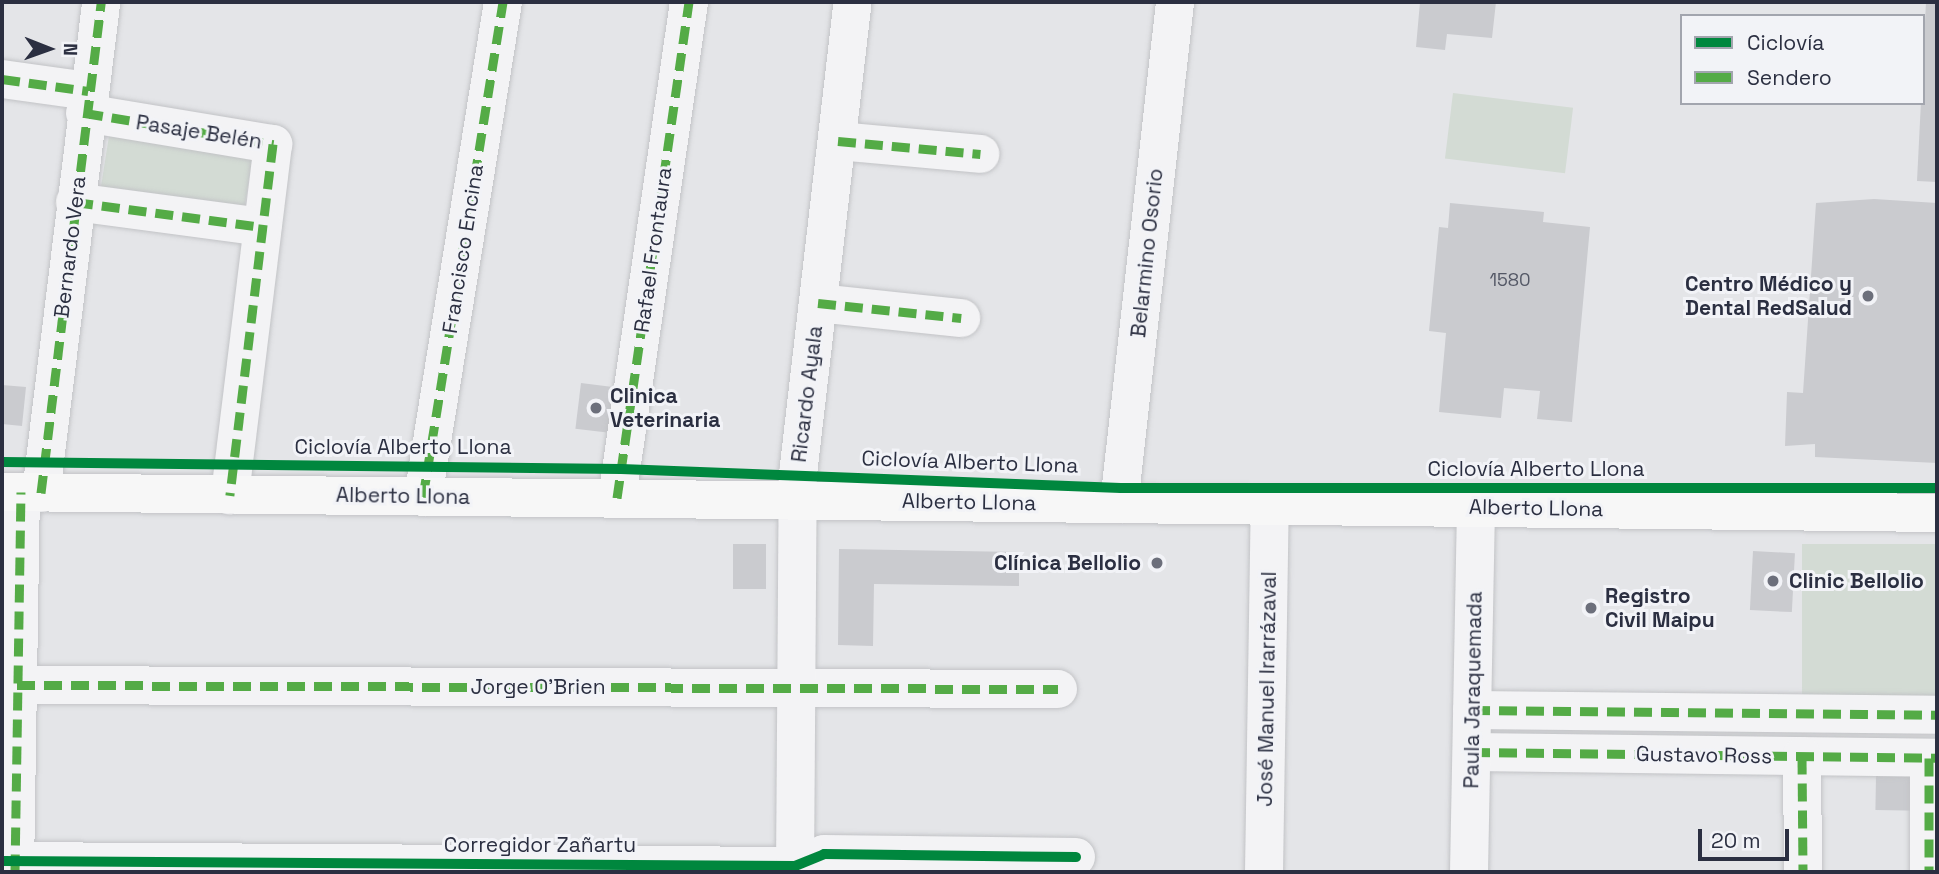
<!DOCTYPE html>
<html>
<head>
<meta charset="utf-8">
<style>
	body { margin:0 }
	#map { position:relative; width:1939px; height:874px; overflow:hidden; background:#e4e5e8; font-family:"Space Grotesk",sans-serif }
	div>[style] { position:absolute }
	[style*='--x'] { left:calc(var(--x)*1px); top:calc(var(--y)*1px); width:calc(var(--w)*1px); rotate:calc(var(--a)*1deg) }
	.green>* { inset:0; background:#d3dbd4; transform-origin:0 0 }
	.building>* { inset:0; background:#cacbcf; transform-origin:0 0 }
	.roads { filter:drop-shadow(0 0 2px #c2c3c6) drop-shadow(0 0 2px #c2c3c6) }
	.minor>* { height:38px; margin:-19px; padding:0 19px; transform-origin:19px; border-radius:19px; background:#f3f3f5 }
	.major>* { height:38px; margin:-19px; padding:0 19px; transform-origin:19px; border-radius:19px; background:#f7f7f7 }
	.quiet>* { height:9px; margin-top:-4.5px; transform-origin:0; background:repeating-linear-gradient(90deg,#54ab46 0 18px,transparent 0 27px) }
	.cycleway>* { height:10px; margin:-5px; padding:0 5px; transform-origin:5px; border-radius:5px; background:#00873e }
	.dots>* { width:19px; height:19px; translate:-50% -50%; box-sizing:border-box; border:4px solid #f2f3f7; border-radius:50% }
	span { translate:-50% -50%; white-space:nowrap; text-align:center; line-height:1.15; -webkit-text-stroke:6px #f2f3f7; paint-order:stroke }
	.number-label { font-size:18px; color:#545866 }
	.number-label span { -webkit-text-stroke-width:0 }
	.street-label { font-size:21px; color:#2b2f41 }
	.poi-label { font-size:21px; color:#2b2f41; font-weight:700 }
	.right { translate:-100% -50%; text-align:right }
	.left { translate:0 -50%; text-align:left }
	.frame { position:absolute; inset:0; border:4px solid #2b2f41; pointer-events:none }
	.legend { position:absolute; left:1680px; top:14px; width:245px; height:91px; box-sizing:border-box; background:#f2f3f7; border:2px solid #a2a5ae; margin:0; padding:9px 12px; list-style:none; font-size:21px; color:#2b2f41 }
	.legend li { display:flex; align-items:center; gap:14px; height:35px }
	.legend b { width:35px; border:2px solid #a2a5ae }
	.north { position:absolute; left:14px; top:14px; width:70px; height:70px; -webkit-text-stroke:5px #f2f3f7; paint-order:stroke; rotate:91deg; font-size:19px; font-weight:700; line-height:28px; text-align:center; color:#2b2f41 }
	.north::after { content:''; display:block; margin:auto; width:24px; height:32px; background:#2b2f41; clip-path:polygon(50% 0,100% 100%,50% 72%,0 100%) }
	.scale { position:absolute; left:1698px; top:829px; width:91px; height:32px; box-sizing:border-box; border:4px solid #2b2f41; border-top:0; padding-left:9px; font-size:21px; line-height:24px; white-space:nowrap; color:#2b2f41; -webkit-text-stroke:5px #f2f3f7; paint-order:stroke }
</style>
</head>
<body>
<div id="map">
	<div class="green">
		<i style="left:1453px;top:93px;width:121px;height:66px;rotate:7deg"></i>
		<i style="left:109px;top:136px;width:145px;height:54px;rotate:9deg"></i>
		<i style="left:1937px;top:544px;width:161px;height:135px;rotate:90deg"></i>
	</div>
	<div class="building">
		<i style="clip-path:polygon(1420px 2px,1496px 2px,1492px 38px,1447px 34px,1445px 50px,1416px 47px)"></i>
		<i style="clip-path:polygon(1926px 2px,1937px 2px,1937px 182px,1917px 181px)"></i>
		<i style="clip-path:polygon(1874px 199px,1937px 203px,1937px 463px,1815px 457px,1815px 444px,1785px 446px,1787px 392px,1803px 393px,1816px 203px)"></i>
		<i style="clip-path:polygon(1450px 203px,1544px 212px,1543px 222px,1590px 227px,1572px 422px,1537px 419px,1540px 391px,1504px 388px,1501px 418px,1439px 412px,1446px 333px,1429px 331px,1439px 227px,1448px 228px)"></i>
		<i style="left:581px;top:383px;width:34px;height:46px;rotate:7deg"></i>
		<i style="clip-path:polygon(2px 385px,26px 387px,22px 426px,2px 424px)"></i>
		<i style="left:733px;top:544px;width:33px;height:45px"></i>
		<i style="clip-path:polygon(839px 549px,1019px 552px,1019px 586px,874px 584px,873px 646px,838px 645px)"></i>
		<i style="left:1753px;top:551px;width:42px;height:59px;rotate:3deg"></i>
		<i style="left:1876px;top:776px;width:44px;height:34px;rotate:1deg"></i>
	</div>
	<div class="roads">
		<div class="minor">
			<i style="--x:2;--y:79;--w:87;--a:7.9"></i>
			<i style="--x:85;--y:113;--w:191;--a:9.4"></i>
			<i style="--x:273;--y:144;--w:354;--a:97"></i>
			<i style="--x:838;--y:141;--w:143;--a:5.2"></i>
			<i style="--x:75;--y:202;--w:189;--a:7.6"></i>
			<i style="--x:818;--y:303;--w:144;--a:6"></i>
			<i style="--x:41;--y:493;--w:495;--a:-83"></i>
			<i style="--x:423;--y:497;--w:501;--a:-80.82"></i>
			<i style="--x:617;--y:498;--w:501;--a:-81.74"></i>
			<i style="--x:1119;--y:504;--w:505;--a:-83.63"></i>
			<i style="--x:17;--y:685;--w:1041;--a:0.22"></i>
			<i style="--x:1472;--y:710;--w:465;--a:0.6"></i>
			<i style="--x:1472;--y:752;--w:465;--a:0.7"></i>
			<i style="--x:1802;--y:756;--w:116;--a:89.5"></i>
			<i style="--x:1929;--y:758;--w:114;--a:90"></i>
			<i style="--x:2;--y:861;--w:793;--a:0.36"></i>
			<i style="--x:795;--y:866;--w:31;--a:-22"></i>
			<i style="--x:824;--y:854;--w:252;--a:0.7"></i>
			<i style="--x:15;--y:872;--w:380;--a:-89.1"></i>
			<i style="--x:795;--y:872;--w:398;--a:-89.6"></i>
			<i style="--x:798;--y:474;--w:475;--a:-83.4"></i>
			<i style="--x:1264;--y:872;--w:366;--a:-89.1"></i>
			<i style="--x:1469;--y:872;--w:364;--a:-88.9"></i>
		</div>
		<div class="major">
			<i style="--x:2;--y:492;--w:1935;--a:0.62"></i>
		</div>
	</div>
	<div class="quiet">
		<i style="--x:2;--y:79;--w:87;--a:7.9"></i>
		<i style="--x:85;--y:113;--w:191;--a:9.4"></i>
		<i style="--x:273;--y:144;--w:354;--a:97"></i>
		<i style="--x:838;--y:141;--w:143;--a:5.2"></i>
		<i style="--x:75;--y:202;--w:189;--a:7.6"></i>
		<i style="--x:818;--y:303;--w:144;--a:6"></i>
		<i style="--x:41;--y:493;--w:495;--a:-83"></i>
		<i style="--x:423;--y:497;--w:501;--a:-80.82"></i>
		<i style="--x:617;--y:498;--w:501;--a:-81.74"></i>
		<i style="--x:17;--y:685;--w:1041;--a:0.22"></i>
		<i style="--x:1472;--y:710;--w:465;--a:0.6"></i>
		<i style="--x:1472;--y:752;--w:465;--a:0.7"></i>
		<i style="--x:1802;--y:756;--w:116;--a:89.5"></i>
		<i style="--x:1929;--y:758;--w:114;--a:90"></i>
		<i style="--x:15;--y:872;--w:380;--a:-89.1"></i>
	</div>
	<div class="cycleway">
		<i style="--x:2;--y:462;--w:619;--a:0.65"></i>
		<i style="--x:621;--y:469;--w:500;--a:2.18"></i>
		<i style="--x:1121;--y:488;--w:816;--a:0"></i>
		<i style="--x:2;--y:861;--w:793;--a:0.36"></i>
		<i style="--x:795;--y:866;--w:31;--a:-22"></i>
		<i style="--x:824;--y:854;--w:252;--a:0.7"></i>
	</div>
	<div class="dots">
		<i style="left:1868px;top:296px;background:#6c6f7b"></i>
		<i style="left:596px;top:408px;background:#6c6f7b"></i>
		<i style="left:1157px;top:563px;background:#6c6f7b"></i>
		<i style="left:1773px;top:581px;background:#6c6f7b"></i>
		<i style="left:1591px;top:608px;background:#6c6f7b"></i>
	</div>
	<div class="number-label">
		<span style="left:1510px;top:280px">1580</span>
	</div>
	<div class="street-label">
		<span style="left:199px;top:132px;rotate:9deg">Pasaje Belén</span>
		<span style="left:70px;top:247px;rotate:-83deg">Bernardo Vera</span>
		<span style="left:463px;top:249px;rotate:-81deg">Francisco Encina</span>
		<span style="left:653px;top:250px;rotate:-82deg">Rafael Frontaura</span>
		<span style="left:1147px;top:253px;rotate:-84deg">Belarmino Osorio</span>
		<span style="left:807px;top:394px;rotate:-83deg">Ricardo Ayala</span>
		<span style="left:403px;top:447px">Ciclovía Alberto Llona</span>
		<span style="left:970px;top:462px;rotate:2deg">Ciclovía Alberto Llona</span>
		<span style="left:1536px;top:469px">Ciclovía Alberto Llona</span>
		<span style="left:403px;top:496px;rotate:1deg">Alberto Llona</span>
		<span style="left:969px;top:502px;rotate:1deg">Alberto Llona</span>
		<span style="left:1536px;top:508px;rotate:1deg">Alberto Llona</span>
		<span style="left:538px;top:687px">Jorge O'Brien</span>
		<span style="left:1267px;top:689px;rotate:-89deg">José Manuel Irarrázaval</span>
		<span style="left:1473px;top:690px;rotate:-89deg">Paula Jaraquemada</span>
		<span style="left:1704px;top:755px;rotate:1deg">Gustavo Ross</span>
		<span style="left:540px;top:845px">Corregidor Zañartu</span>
	</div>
	<div class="poi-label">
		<span class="right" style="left:1852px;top:296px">Centro Médico y<br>Dental RedSalud</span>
		<span class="left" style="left:610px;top:408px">Clinica<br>Veterinaria</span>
		<span class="right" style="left:1141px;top:563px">Clínica Bellolio</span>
		<span class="left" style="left:1789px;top:581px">Clinic Bellolio</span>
		<span class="left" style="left:1605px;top:608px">Registro<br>Civil Maipu</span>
	</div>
	<div class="frame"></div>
	<ul class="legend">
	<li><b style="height:9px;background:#00873e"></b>Ciclovía</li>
	<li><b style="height:9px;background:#54ab46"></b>Sendero</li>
	</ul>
	<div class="north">N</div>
	<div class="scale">20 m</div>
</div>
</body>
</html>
